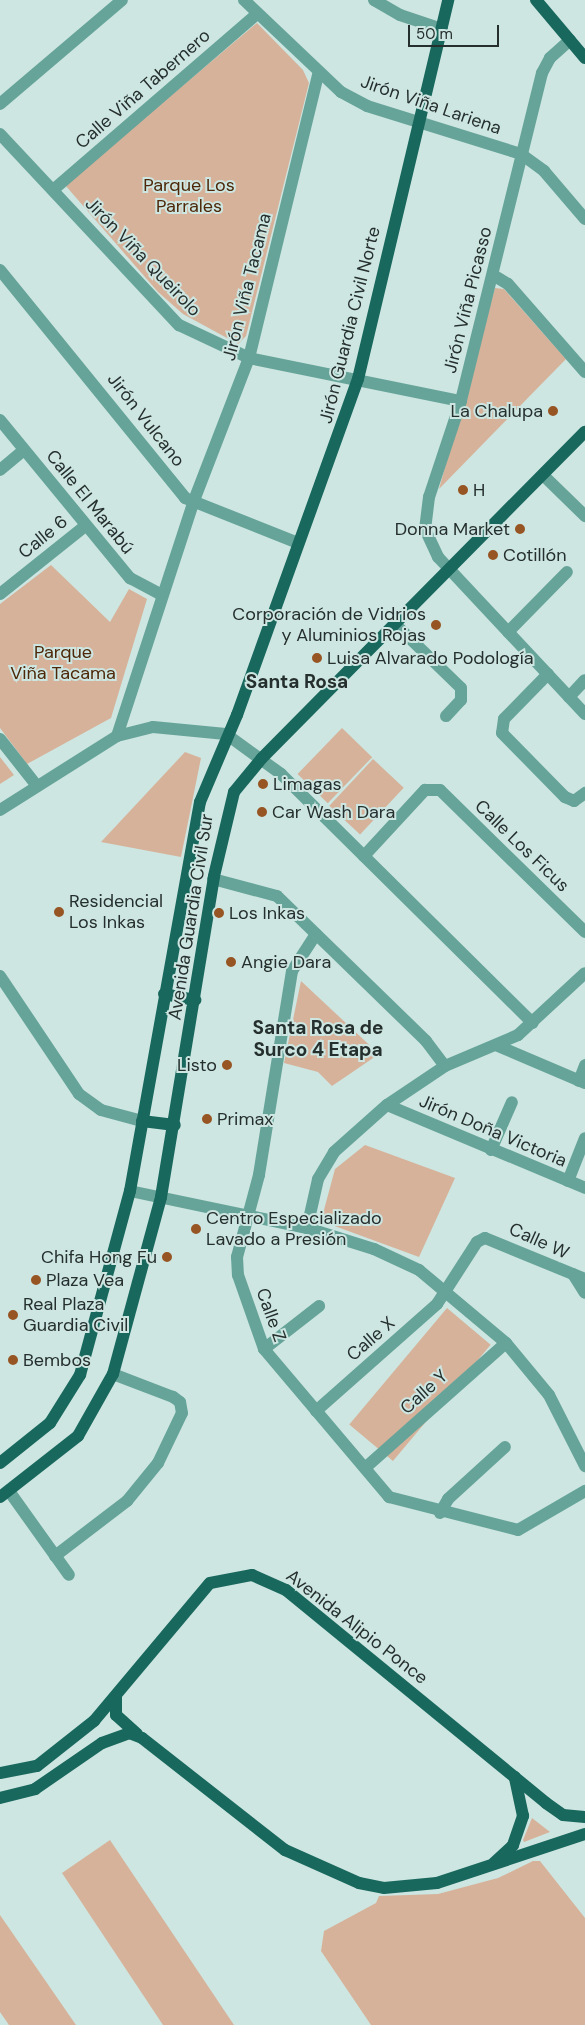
<!DOCTYPE html>
<html>
<head>
<meta charset="utf-8">
<style>
	body { margin:0 }
	#map { position:relative; width:585px; height:2025px; overflow:hidden; background:#cde6e1; font-family:"DM Sans",sans-serif }
	div>[style] { position:absolute }
	[style*='--x'] { left:calc(var(--x)*1px); top:calc(var(--y)*1px); width:calc(var(--w)*1px); rotate:calc(var(--a)*1deg) }
	.green>* { inset:0; background:#d7b29a; transform-origin:0 0 }
	.minor>* { height:12px; margin:-6px; padding:0 6px; transform-origin:6px; border-radius:6px; background:#66a49a }
	.major>* { height:12px; margin:-6px; padding:0 6px; transform-origin:6px; border-radius:6px; background:#19685e }
	.dots>* { width:14px; height:14px; translate:-50% -50%; box-sizing:border-box; border:2px solid #cde6e1; border-radius:50% }
	span { translate:-50% -50%; white-space:nowrap; text-align:center; line-height:1.15; -webkit-text-stroke:4px #cde6e1; paint-order:stroke }
	.street-label { font-size:18px; color:#252f2d }
	.park-label { font-size:18px; color:#4d2708 }
	.poi-label { font-size:18px; color:#252f2d }
	.right { translate:-100% -50%; text-align:right }
	.left { translate:0 -50%; text-align:left }
	.neighbourhood-label { font-size:19px; color:#252f2d; font-weight:700 }
	.scale { position:absolute; left:408px; top:25px; width:91px; height:22px; box-sizing:border-box; border:2px solid #252f2d; border-top:0; padding-left:6px; font-size:15px; line-height:18px; white-space:nowrap; color:#252f2d; -webkit-text-stroke:4px #cde6e1; paint-order:stroke }
</style>
</head>
<body>
<div id="map">
	<div class="green">
		<i style="clip-path:polygon(257px 23px,303px 70px,309px 83px,246px 336px,238px 344px,183px 314px,158px 292px,65px 185px)"></i>
		<i style="clip-path:polygon(495px 288px,504px 289px,566px 359px,439px 489px)"></i>
		<i style="clip-path:polygon(51px 565px,110px 622px,129px 589px,147px 599px,111px 718px,27px 764px,0 728px,0 604px)"></i>
		<i style="left:342px;top:728px;width:42px;height:64px;rotate:44deg"></i>
		<i style="clip-path:polygon(185px 752px,201px 758px,181px 857px,101px 842px)"></i>
		<i style="clip-path:polygon(0 757px,14px 775px,0 784px)"></i>
		<i style="left:373px;top:759px;width:42px;height:64px;rotate:43deg"></i>
		<i style="clip-path:polygon(301px 981px,379px 1054px,332px 1086px,318px 1072px,284px 1063px)"></i>
		<i style="clip-path:polygon(365px 1145px,455px 1178px,419px 1257px,321px 1221px,335px 1169px)"></i>
		<i style="left:447px;top:1308px;width:57px;height:152px;rotate:40deg"></i>
		<i style="clip-path:polygon(532px 1818px,550px 1832px,524px 1842px,523px 1840px)"></i>
		<i style="clip-path:polygon(110px 1840px,234px 2025px,163px 2025px,62px 1873px)"></i>
		<i style="clip-path:polygon(533px 1861px,540px 1861px,585px 1918px,585px 2025px,371px 2025px,321px 1951px,324px 1931px,376px 1903px,379px 1896px,438px 1894px,498px 1878px)"></i>
		<i style="clip-path:polygon(0 1915px,76px 2025px,9px 2025px,0 2012px)"></i>
	</div>
	<div class="minor">
		<i style="--x:244;--y:0;--w:134;--a:43.5"></i>
		<i style="--x:341;--y:92;--w:30;--a:28"></i>
		<i style="--x:367;--y:106;--w:161;--a:17.3"></i>
		<i style="--x:521;--y:154;--w:29;--a:36"></i>
		<i style="--x:544;--y:171;--w:63;--a:49.5"></i>
		<i style="--x:374;--y:0;--w:30;--a:30"></i>
		<i style="--x:400;--y:15;--w:44;--a:18.4"></i>
		<i style="--x:570;--y:40;--w:27;--a:138"></i>
		<i style="--x:550;--y:58;--w:17;--a:118"></i>
		<i style="--x:542;--y:73;--w:338;--a:103.9"></i>
		<i style="--x:461;--y:401;--w:101;--a:108.4"></i>
		<i style="--x:429;--y:497;--w:32;--a:97"></i>
		<i style="--x:425;--y:529;--w:31;--a:65"></i>
		<i style="--x:438;--y:557;--w:215;--a:46.9"></i>
		<i style="--x:0;--y:104;--w:160;--a:-40.4"></i>
		<i style="--x:0;--y:134;--w:262;--a:46.9"></i>
		<i style="--x:179;--y:325;--w:77;--a:25.2"></i>
		<i style="--x:249;--y:358;--w:216;--a:11.5"></i>
		<i style="--x:53;--y:190;--w:269;--a:-40.8"></i>
		<i style="--x:0;--y:270;--w:294;--a:50.9"></i>
		<i style="--x:185;--y:498;--w:122;--a:21.7"></i>
		<i style="--x:493;--y:275;--w:17;--a:31"></i>
		<i style="--x:508;--y:284;--w:117;--a:48.8"></i>
		<i style="--x:0;--y:420;--w:205;--a:50.6"></i>
		<i style="--x:130;--y:578;--w:36;--a:28"></i>
		<i style="--x:0;--y:470;--w:31;--a:-40"></i>
		<i style="--x:543;--y:475;--w:59;--a:44.3"></i>
		<i style="--x:0;--y:594;--w:107;--a:-38.6"></i>
		<i style="--x:394;--y:623;--w:93;--a:44.1"></i>
		<i style="--x:461;--y:688;--w:12;--a:90"></i>
		<i style="--x:461;--y:700;--w:22;--a:133"></i>
		<i style="--x:508;--y:632;--w:84;--a:-45.5"></i>
		<i style="--x:548;--y:674;--w:63;--a:134.4"></i>
		<i style="--x:504;--y:719;--w:14;--a:98"></i>
		<i style="--x:502;--y:733;--w:90;--a:45.5"></i>
		<i style="--x:565;--y:797;--w:10;--a:24"></i>
		<i style="--x:574;--y:801;--w:14;--a:-36"></i>
		<i style="--x:569;--y:697;--w:23;--a:-47"></i>
		<i style="--x:117;--y:736;--w:245;--a:-71.9"></i>
		<i style="--x:193;--y:503;--w:155;--a:-68.9"></i>
		<i style="--x:249;--y:358;--w:292;--a:-76.3"></i>
		<i style="--x:0;--y:739;--w:60;--a:51.8"></i>
		<i style="--x:0;--y:810;--w:138;--a:-32.3"></i>
		<i style="--x:117;--y:736;--w:37;--a:-14"></i>
		<i style="--x:153;--y:727;--w:73;--a:5.5"></i>
		<i style="--x:226;--y:734;--w:68;--a:36"></i>
		<i style="--x:281;--y:774;--w:354;--a:44.7"></i>
		<i style="--x:364;--y:856;--w:90;--a:-47.3"></i>
		<i style="--x:425;--y:790;--w:15;--a:0"></i>
		<i style="--x:440;--y:790;--w:203;--a:44.4"></i>
		<i style="--x:213;--y:879;--w:66;--a:14.9"></i>
		<i style="--x:277;--y:896;--w:208;--a:44.2"></i>
		<i style="--x:426;--y:1041;--w:31;--a:53"></i>
		<i style="--x:316;--y:934;--w:44;--a:123"></i>
		<i style="--x:292;--y:971;--w:207;--a:99.2"></i>
		<i style="--x:259;--y:1175;--w:85;--a:105"></i>
		<i style="--x:237;--y:1257;--w:18;--a:87"></i>
		<i style="--x:238;--y:1275;--w:78;--a:70.6"></i>
		<i style="--x:264;--y:1349;--w:194;--a:49.8"></i>
		<i style="--x:389;--y:1497;--w:133;--a:14.3"></i>
		<i style="--x:518;--y:1530;--w:78;--a:-30.2"></i>
		<i style="--x:0;--y:976;--w:142;--a:56.2"></i>
		<i style="--x:79;--y:1094;--w:27;--a:36"></i>
		<i style="--x:101;--y:1110;--w:42;--a:15"></i>
		<i style="--x:498;--y:1046;--w:95;--a:23"></i>
		<i style="--x:579;--y:1081;--w:17;--a:-69"></i>
		<i style="--x:387;--y:1105;--w:215;--a:22.7"></i>
		<i style="--x:491;--y:1150;--w:52;--a:-66.4"></i>
		<i style="--x:568;--y:1181;--w:46;--a:-68.4"></i>
		<i style="--x:130;--y:1191;--w:181;--a:11.8"></i>
		<i style="--x:307;--y:1228;--w:70;--a:17.4"></i>
		<i style="--x:374;--y:1249;--w:50;--a:25"></i>
		<i style="--x:419;--y:1270;--w:114;--a:40"></i>
		<i style="--x:506;--y:1343;--w:67;--a:50.4"></i>
		<i style="--x:549;--y:1395;--w:80;--a:63.1"></i>
		<i style="--x:307;--y:1228;--w:50;--a:-77.3"></i>
		<i style="--x:318;--y:1179;--w:31;--a:-59"></i>
		<i style="--x:334;--y:1152;--w:71;--a:-41.6"></i>
		<i style="--x:387;--y:1105;--w:70;--a:-33.9"></i>
		<i style="--x:445;--y:1066;--w:79;--a:-23"></i>
		<i style="--x:518;--y:1035;--w:91;--a:-42.8"></i>
		<i style="--x:573;--y:1274;--w:22;--a:58"></i>
		<i style="--x:264;--y:1349;--w:70;--a:-38"></i>
		<i style="--x:316;--y:1411;--w:162;--a:-41.5"></i>
		<i style="--x:437;--y:1304;--w:74;--a:-57.2"></i>
		<i style="--x:477;--y:1242;--w:9;--a:-27"></i>
		<i style="--x:485;--y:1238;--w:108;--a:22.3"></i>
		<i style="--x:365;--y:1468;--w:188;--a:-41.6"></i>
		<i style="--x:9;--y:1491;--w:103;--a:54.5"></i>
		<i style="--x:440;--y:1513;--w:16;--a:-60"></i>
		<i style="--x:448;--y:1499;--w:77;--a:-42.4"></i>
		<i style="--x:55;--y:1556;--w:91;--a:-37.4"></i>
		<i style="--x:127;--y:1501;--w:49;--a:-50.8"></i>
		<i style="--x:158;--y:1463;--w:55;--a:-64.4"></i>
		<i style="--x:182;--y:1413;--w:11;--a:-100"></i>
		<i style="--x:180;--y:1402;--w:9;--a:-144"></i>
		<i style="--x:173;--y:1397;--w:64;--a:-159"></i>
	</div>
	<div class="major">
		<i style="--x:536;--y:0;--w:76;--a:49.8"></i>
		<i style="--x:164;--y:994;--w:32;--a:11"></i>
		<i style="--x:142;--y:1121;--w:33;--a:7"></i>
		<i style="--x:0;--y:1463;--w:64;--a:-38.7"></i>
		<i style="--x:50;--y:1423;--w:57;--a:-58"></i>
		<i style="--x:80;--y:1375;--w:191;--a:-74.8"></i>
		<i style="--x:130;--y:1191;--w:395;--a:-79.8"></i>
		<i style="--x:200;--y:802;--w:95;--a:-67"></i>
		<i style="--x:237;--y:715;--w:357;--a:-70.2"></i>
		<i style="--x:358;--y:379;--w:390;--a:-76.6"></i>
		<i style="--x:0;--y:1497;--w:99;--a:-38"></i>
		<i style="--x:78;--y:1436;--w:71;--a:-60.6"></i>
		<i style="--x:113;--y:1374;--w:183;--a:-74.8"></i>
		<i style="--x:161;--y:1197;--w:325;--a:-80.6"></i>
		<i style="--x:214;--y:876;--w:86;--a:-76.6"></i>
		<i style="--x:234;--y:792;--w:44;--a:-50.5"></i>
		<i style="--x:262;--y:758;--w:459;--a:-45.3"></i>
		<i style="--x:116;--y:1697;--w:18;--a:90"></i>
		<i style="--x:116;--y:1715;--w:28;--a:42"></i>
		<i style="--x:0;--y:1773;--w:38;--a:-11"></i>
		<i style="--x:37;--y:1766;--w:73;--a:-38.3"></i>
		<i style="--x:94;--y:1721;--w:180;--a:-50"></i>
		<i style="--x:210;--y:1583;--w:43;--a:-10.8"></i>
		<i style="--x:252;--y:1575;--w:37;--a:24"></i>
		<i style="--x:286;--y:1590;--w:336;--a:39.3"></i>
		<i style="--x:546;--y:1803;--w:21;--a:35"></i>
		<i style="--x:563;--y:1815;--w:22;--a:5"></i>
		<i style="--x:0;--y:1798;--w:36;--a:-14"></i>
		<i style="--x:35;--y:1789;--w:81;--a:-34.5"></i>
		<i style="--x:102;--y:1743;--w:29;--a:-20"></i>
		<i style="--x:129;--y:1733;--w:14;--a:21"></i>
		<i style="--x:142;--y:1738;--w:182;--a:38.1"></i>
		<i style="--x:285;--y:1850;--w:81;--a:24"></i>
		<i style="--x:359;--y:1883;--w:25;--a:11"></i>
		<i style="--x:384;--y:1888;--w:53;--a:-5.4"></i>
		<i style="--x:437;--y:1883;--w:156;--a:-18.3"></i>
		<i style="--x:494;--y:1863;--w:26;--a:-43"></i>
		<i style="--x:513;--y:1845;--w:31;--a:-71"></i>
		<i style="--x:523;--y:1816;--w:40;--a:-102"></i>
	</div>
	<div class="dots">
		<i style="left:553px;top:411px;background:#975523"></i>
		<i style="left:463px;top:490px;background:#975523"></i>
		<i style="left:520px;top:529px;background:#975523"></i>
		<i style="left:493px;top:555px;background:#975523"></i>
		<i style="left:436px;top:625px;background:#975523"></i>
		<i style="left:317px;top:658px;background:#975523"></i>
		<i style="left:263px;top:784px;background:#975523"></i>
		<i style="left:262px;top:812px;background:#975523"></i>
		<i style="left:59px;top:912px;background:#975523"></i>
		<i style="left:219px;top:913px;background:#975523"></i>
		<i style="left:231px;top:962px;background:#975523"></i>
		<i style="left:227px;top:1065px;background:#975523"></i>
		<i style="left:207px;top:1119px;background:#975523"></i>
		<i style="left:196px;top:1229px;background:#975523"></i>
		<i style="left:167px;top:1257px;background:#975523"></i>
		<i style="left:36px;top:1280px;background:#975523"></i>
		<i style="left:13px;top:1315px;background:#975523"></i>
		<i style="left:13px;top:1360px;background:#975523"></i>
	</div>
	<div class="street-label">
		<span style="left:143px;top:89px;rotate:-41deg">Calle Viña Tabernero</span>
		<span style="left:431px;top:105px;rotate:19deg">Jirón Viña Lariena</span>
		<span style="left:143px;top:257px;rotate:46deg">Jirón Viña Queirolo</span>
		<span style="left:247px;top:287px;rotate:-76deg">Jirón Viña Tacama</span>
		<span style="left:468px;top:300px;rotate:-76deg">Jirón Viña Picasso</span>
		<span style="left:350px;top:325px;rotate:-76deg">Jirón Guardia Civil Norte</span>
		<span style="left:146px;top:420px;rotate:52deg">Jirón Vulcano</span>
		<span style="left:90px;top:502px;rotate:51deg">Calle El Marabú</span>
		<span style="left:43px;top:537px;rotate:-39deg">Calle 6</span>
		<span style="left:522px;top:846px;rotate:44deg">Calle Los Ficus</span>
		<span style="left:191px;top:917px;rotate:-81deg">Avenida Guardia Civil Sur</span>
		<span style="left:493px;top:1131px;rotate:23deg">Jirón Doña Victoria</span>
		<span style="left:539px;top:1241px;rotate:24deg">Calle W</span>
		<span style="left:271px;top:1315px;rotate:70deg">Calle Z</span>
		<span style="left:371px;top:1339px;rotate:-41deg">Calle X</span>
		<span style="left:424px;top:1392px;rotate:-42deg">Calle Y</span>
		<span style="left:357px;top:1627px;rotate:38deg">Avenida Alipio Ponce</span>
	</div>
	<div class="park-label">
		<span style="left:189px;top:196px">Parque Los<br>Parrales</span>
		<span style="left:63px;top:663px">Parque<br>Viña Tacama</span>
	</div>
	<div class="poi-label">
		<span class="right" style="left:543px;top:411px">La Chalupa</span>
		<span class="left" style="left:473px;top:490px">H</span>
		<span class="right" style="left:510px;top:529px">Donna Market</span>
		<span class="left" style="left:503px;top:555px">Cotillón</span>
		<span class="right" style="left:426px;top:625px">Corporación de Vidrios<br>y Aluminios Rojas</span>
		<span class="left" style="left:327px;top:658px">Luisa Alvarado Podología</span>
		<span class="left" style="left:273px;top:784px">Limagas</span>
		<span class="left" style="left:272px;top:812px">Car Wash Dara</span>
		<span class="left" style="left:69px;top:912px">Residencial<br>Los Inkas</span>
		<span class="left" style="left:229px;top:913px">Los Inkas</span>
		<span class="left" style="left:241px;top:962px">Angie Dara</span>
		<span class="right" style="left:217px;top:1065px">Listo</span>
		<span class="left" style="left:217px;top:1119px">Primax</span>
		<span class="left" style="left:206px;top:1229px">Centro Especializado<br>Lavado a Presión</span>
		<span class="right" style="left:157px;top:1257px">Chifa Hong Fu</span>
		<span class="left" style="left:46px;top:1280px">Plaza Vea</span>
		<span class="left" style="left:23px;top:1315px">Real Plaza<br>Guardia Civil</span>
		<span class="left" style="left:23px;top:1360px">Bembos</span>
	</div>
	<div class="neighbourhood-label">
		<span style="left:297px;top:682px">Santa Rosa</span>
		<span style="left:318px;top:1039px">Santa Rosa de<br>Surco 4 Etapa</span>
	</div>
	<div class="scale">50 m</div>
</div>
</body>
</html>
